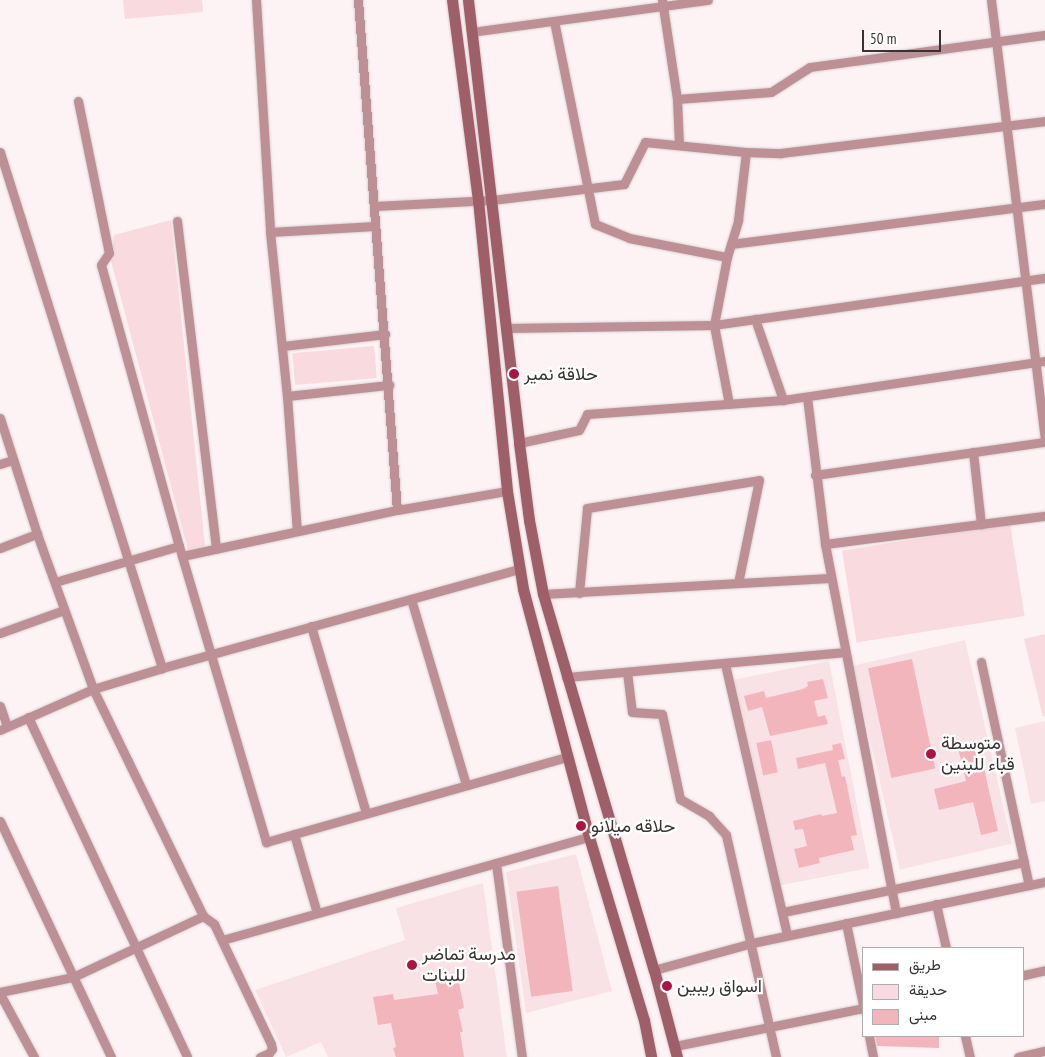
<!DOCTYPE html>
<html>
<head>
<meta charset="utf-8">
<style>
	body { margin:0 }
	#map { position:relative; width:1045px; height:1057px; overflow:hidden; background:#fdf3f4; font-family:"PT Sans Narrow",Vazirmatn,sans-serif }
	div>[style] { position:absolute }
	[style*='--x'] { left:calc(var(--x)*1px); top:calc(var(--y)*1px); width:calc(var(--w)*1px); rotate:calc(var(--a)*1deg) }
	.built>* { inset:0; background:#f9e2e5; transform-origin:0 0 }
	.green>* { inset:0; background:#f9dade; transform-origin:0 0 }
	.building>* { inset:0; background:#f3b5bc; transform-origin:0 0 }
	.roads { filter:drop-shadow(0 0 1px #dad0d1) drop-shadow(0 0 1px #dad0d1) }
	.street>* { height:9px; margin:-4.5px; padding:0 4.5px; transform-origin:4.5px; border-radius:4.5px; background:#bd9096 }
	.secondary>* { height:11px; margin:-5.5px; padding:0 5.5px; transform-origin:5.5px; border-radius:5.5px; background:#9e5f69 }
	.dots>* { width:14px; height:14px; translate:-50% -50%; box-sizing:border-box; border:2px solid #fff; border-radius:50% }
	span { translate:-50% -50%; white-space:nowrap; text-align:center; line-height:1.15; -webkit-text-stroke:4.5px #fff; paint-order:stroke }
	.poi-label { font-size:18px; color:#383333 }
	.left { translate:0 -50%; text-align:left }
	.legend { position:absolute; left:862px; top:947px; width:162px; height:90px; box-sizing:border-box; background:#fff; border:1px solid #afadad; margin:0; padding:6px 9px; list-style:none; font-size:15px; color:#383333 }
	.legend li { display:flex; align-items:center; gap:10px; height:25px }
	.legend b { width:25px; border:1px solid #afadad }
	.scale { position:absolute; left:862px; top:30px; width:79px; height:22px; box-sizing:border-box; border:2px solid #383333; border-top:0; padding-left:6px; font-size:15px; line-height:18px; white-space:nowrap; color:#383333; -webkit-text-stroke:4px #fff; paint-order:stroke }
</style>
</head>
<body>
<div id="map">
	<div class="built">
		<i style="left:965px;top:640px;width:209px;height:115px;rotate:77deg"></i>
		<i style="left:829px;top:661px;width:211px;height:98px;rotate:79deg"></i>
		<i style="clip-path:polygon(1045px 721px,1045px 801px,1031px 804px,1015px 728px)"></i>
		<i style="clip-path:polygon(576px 854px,612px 991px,526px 1013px,506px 872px)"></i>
		<i style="clip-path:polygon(483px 883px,507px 1057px,328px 1057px,321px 1042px,286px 1057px,255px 990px,405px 940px,396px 908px)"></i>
	</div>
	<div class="green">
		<i style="clip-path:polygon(123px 0,202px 0,203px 12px,125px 19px)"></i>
		<i style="clip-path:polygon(171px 220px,205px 546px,188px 550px,111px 261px,114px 235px)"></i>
		<i style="left:374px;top:346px;width:32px;height:82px;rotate:85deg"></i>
		<i style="left:1010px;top:524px;width:93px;height:170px;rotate:81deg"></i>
		<i style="clip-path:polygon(1045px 634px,1045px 716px,1043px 717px,1024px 639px)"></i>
	</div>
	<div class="building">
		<i style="left:912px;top:659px;width:112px;height:45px;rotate:78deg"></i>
		<i style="clip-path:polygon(823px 679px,828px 698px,814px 701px,818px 717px,825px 715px,828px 724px,770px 736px,762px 707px,748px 711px,744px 696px,764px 691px,766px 698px,803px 689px,808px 686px,807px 682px)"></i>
		<i style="left:771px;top:740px;width:33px;height:15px;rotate:78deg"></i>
		<i style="clip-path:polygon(841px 743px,845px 759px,838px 760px,842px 777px,845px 776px,857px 835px,851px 836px,854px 850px,819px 858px,820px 863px,799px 868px,794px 849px,807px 846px,803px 829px,795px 830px,793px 821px,821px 814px,822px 816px,837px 813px,825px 763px,798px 769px,796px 758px,833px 750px,832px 745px)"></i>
		<i style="clip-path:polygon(967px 746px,968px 749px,979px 746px,998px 831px,981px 835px,973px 802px,939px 810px,934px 789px,966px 781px,958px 748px)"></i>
		<i style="left:558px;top:886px;width:106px;height:42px;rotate:82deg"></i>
		<i style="clip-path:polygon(457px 972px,464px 1008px,458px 1010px,463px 1032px,460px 1032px,464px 1057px,396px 1057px,393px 1048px,396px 1047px,391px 1023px,378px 1025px,373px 997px,393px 994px,394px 1000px,438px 994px,435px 981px,446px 978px,445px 974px)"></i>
		<i style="clip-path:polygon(875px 1036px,939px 1036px,939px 1048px,877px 1046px)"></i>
	</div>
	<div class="roads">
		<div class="street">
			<i style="--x:256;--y:0;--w:232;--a:86.5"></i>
			<i style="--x:270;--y:232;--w:165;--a:84.1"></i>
			<i style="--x:287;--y:396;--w:135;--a:85.8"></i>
			<i style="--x:358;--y:0;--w:511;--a:85.63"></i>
			<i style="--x:662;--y:0;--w:100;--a:81.4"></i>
			<i style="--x:677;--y:99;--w:45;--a:87.5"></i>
			<i style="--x:991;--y:0;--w:443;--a:83"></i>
			<i style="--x:554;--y:21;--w:207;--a:78.6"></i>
			<i style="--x:595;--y:224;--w:37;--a:22"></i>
			<i style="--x:629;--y:238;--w:100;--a:11"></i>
			<i style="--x:471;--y:32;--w:239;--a:-7.7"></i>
			<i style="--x:677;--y:99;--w:94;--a:-4.3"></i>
			<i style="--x:771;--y:92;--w:46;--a:-32.7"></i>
			<i style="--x:810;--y:67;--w:237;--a:-7.8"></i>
			<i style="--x:78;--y:101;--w:155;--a:78.5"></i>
			<i style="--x:109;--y:253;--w:14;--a:124"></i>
			<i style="--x:101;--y:265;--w:292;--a:74.5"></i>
			<i style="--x:179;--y:546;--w:309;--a:73.6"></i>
			<i style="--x:266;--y:842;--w:313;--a:-15.8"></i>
			<i style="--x:0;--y:152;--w:541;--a:72.57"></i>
			<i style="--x:375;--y:206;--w:117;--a:-2.9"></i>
			<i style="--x:492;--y:200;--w:133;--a:-6.9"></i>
			<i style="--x:624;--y:184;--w:47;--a:-63.4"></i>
			<i style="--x:645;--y:142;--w:101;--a:5.7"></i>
			<i style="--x:746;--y:152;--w:35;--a:2"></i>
			<i style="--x:781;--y:153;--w:266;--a:-6.9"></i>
			<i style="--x:177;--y:221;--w:330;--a:83.2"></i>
			<i style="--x:270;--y:232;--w:105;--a:-3.3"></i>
			<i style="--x:731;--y:244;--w:317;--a:-7.3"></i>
			<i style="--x:755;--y:319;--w:86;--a:70.9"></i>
			<i style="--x:783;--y:400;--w:265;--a:-8.5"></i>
			<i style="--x:505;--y:328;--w:209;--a:-0.8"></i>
			<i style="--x:714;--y:325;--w:334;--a:-8.1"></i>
			<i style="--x:283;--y:346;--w:103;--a:-6.7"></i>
			<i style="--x:287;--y:396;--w:103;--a:-6.2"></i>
			<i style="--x:807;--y:397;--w:148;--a:83"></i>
			<i style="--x:825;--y:544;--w:376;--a:79.1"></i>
			<i style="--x:729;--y:404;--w:80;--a:-100.8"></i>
			<i style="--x:714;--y:325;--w:69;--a:-79.2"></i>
			<i style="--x:727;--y:257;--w:39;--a:-73"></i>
			<i style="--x:738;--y:220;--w:68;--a:-83.3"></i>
			<i style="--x:0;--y:418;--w:122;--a:72.3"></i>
			<i style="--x:37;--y:534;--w:165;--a:70.1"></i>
			<i style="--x:93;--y:689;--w:252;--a:64.1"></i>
			<i style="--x:203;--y:916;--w:14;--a:36"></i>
			<i style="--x:214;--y:924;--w:133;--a:64.6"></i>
			<i style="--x:271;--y:1044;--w:5;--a:79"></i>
			<i style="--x:272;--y:1049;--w:5;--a:127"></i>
			<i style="--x:269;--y:1053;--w:10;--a:156"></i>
			<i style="--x:519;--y:443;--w:61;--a:-12.2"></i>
			<i style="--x:579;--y:430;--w:18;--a:-63"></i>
			<i style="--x:587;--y:414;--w:196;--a:-4.1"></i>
			<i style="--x:973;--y:452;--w:73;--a:83.7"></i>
			<i style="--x:0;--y:464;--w:13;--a:-18"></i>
			<i style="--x:815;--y:475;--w:232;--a:-8.2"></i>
			<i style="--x:825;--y:544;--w:222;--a:-7.3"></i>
			<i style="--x:0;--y:548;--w:40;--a:-21"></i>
			<i style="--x:182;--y:556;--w:220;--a:-12.1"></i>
			<i style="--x:397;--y:510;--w:112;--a:-9.8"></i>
			<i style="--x:55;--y:582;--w:129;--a:-16.2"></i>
			<i style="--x:579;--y:593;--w:85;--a:-84.6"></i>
			<i style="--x:587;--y:508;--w:174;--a:-9.2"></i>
			<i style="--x:759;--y:480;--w:105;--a:101.5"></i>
			<i style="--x:543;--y:594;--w:287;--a:-3.2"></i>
			<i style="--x:411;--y:599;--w:194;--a:73.5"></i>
			<i style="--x:311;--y:626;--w:195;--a:73.6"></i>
			<i style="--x:0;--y:633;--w:68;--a:-19.8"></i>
			<i style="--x:981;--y:662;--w:228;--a:77.9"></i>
			<i style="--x:725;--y:664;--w:278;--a:77.1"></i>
			<i style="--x:627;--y:672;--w:40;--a:82.9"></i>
			<i style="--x:632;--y:712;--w:30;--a:4"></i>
			<i style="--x:662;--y:714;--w:87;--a:78"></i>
			<i style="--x:680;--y:799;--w:34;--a:30"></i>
			<i style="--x:709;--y:816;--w:25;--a:48"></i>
			<i style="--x:726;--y:835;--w:228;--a:77.3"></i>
			<i style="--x:566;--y:677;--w:279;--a:-5.1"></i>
			<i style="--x:0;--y:706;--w:21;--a:71"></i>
			<i style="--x:28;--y:717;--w:375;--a:64.9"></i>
			<i style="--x:0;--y:730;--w:102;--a:-23.8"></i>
			<i style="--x:93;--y:689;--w:72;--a:-16.9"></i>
			<i style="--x:162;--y:668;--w:371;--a:-15.5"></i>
			<i style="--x:0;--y:821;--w:261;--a:64.8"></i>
			<i style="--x:294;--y:834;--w:82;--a:73.8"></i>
			<i style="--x:496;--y:863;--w:196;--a:82.4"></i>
			<i style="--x:936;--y:904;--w:45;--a:77.2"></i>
			<i style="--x:783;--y:912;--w:246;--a:-11.7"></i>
			<i style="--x:846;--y:923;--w:89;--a:78.3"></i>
			<i style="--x:222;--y:940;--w:381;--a:-15.7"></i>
			<i style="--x:654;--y:970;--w:102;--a:-15.4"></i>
			<i style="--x:752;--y:943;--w:299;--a:-11.8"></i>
			<i style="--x:1024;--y:975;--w:22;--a:-13"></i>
			<i style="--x:0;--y:992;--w:75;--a:-11.6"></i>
			<i style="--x:73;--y:977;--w:144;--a:-25.1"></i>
			<i style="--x:0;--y:994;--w:72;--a:61.6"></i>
			<i style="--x:869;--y:1036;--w:21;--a:79"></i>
			<i style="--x:965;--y:1036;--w:22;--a:77"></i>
			<i style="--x:675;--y:1046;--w:193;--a:-11.4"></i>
			<i style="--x:1018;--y:1057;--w:28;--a:-13"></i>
		</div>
		<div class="secondary">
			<i style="--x:452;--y:0;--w:202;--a:82.6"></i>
			<i style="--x:478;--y:200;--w:292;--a:84.3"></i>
			<i style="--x:507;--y:491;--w:99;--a:80.7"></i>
			<i style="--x:523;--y:589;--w:257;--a:75.1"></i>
			<i style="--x:589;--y:837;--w:191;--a:73.3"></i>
			<i style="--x:644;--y:1020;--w:38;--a:79"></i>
			<i style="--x:468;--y:0;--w:446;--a:83.4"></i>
			<i style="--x:519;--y:443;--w:78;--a:82.6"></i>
			<i style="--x:529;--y:520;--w:75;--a:79.3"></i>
			<i style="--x:543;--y:594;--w:392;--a:73.6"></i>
			<i style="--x:654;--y:970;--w:90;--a:75.2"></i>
		</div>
	</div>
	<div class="dots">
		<i style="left:514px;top:374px;background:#aa1545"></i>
		<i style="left:931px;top:754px;background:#aa1545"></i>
		<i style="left:581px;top:826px;background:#aa1545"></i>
		<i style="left:412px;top:965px;background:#aa1545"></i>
		<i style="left:667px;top:986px;background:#aa1545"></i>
	</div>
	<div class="poi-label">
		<span class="left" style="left:524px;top:374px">حلاقة نمير</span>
		<span class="left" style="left:941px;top:754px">متوسطة<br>قباء للبنين</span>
		<span class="left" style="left:591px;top:826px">حلاقه ميلانو</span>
		<span class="left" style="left:422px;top:965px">مدرسة تماضر<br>للبنات</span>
		<span class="left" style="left:677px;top:986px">اسواق ريبين</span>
	</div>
	<ul class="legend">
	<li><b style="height:6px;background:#9e5f69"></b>طريق</li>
	<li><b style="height:14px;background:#f9dade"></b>حديقة</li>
	<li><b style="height:14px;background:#f3b5bc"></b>مبنى</li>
	</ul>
	<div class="scale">50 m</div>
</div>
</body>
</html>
